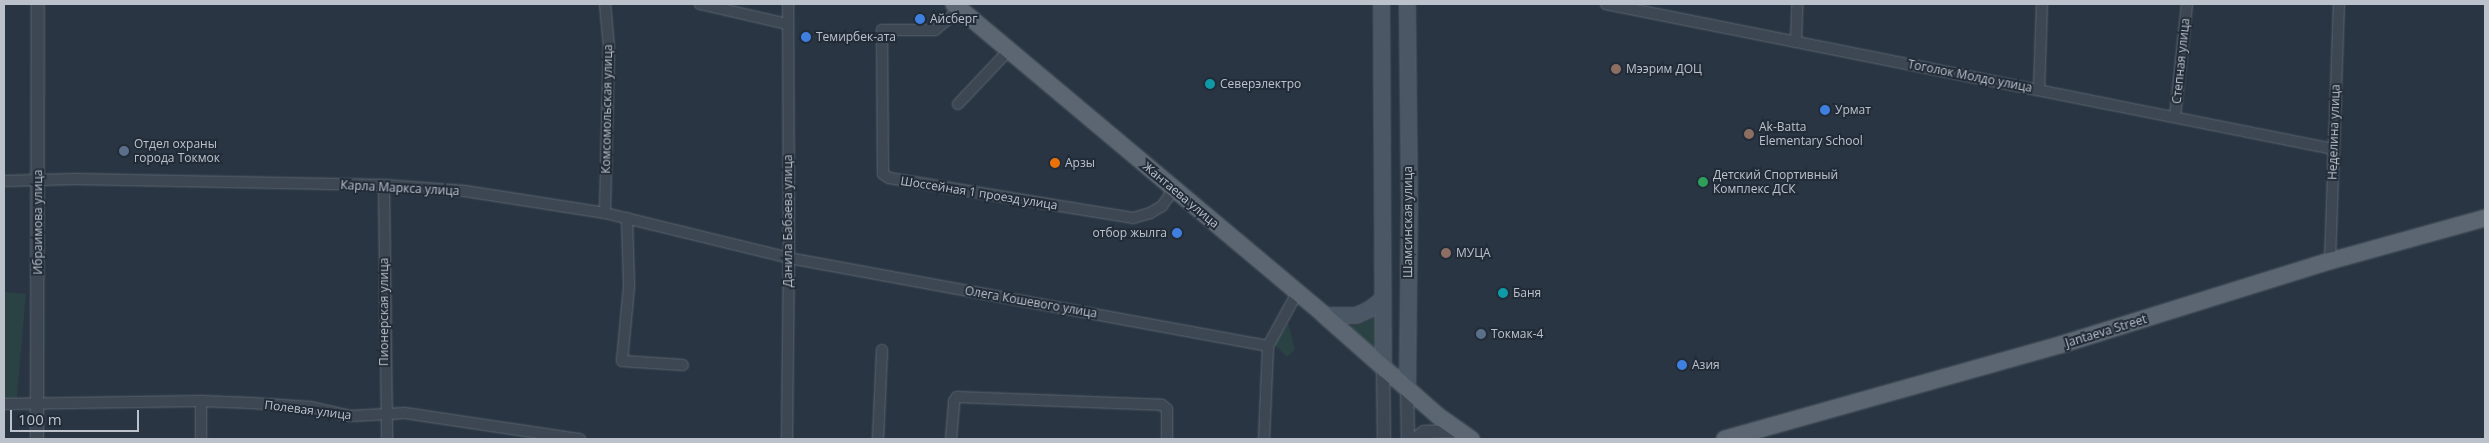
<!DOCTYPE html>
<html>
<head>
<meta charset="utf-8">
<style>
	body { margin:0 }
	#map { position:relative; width:2489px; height:443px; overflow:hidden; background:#293543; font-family:"Open Sans",sans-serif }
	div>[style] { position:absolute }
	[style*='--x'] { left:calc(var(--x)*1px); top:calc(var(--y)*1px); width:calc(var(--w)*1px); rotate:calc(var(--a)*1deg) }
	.green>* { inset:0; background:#2b4244; transform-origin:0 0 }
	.roads { filter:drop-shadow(0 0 1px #5c6570) drop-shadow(0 0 1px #5c6570) }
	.minor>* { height:10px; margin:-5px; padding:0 5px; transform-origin:5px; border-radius:5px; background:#3d4753 }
	.tertiary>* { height:12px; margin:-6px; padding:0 6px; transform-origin:6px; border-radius:6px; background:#3d4753 }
	.secondary>* { height:15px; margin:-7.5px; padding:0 7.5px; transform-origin:7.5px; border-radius:7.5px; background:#4b5765 }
	.primary>* { height:16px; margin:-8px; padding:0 8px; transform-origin:8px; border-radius:8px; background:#5b6672 }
	.dots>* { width:14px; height:14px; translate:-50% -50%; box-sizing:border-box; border:2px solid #222c38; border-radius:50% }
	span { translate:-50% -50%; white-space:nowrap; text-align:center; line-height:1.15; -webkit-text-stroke:4px #222c38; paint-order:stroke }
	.poi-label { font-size:12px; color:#bbc2cc }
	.left { translate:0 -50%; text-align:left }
	.right { translate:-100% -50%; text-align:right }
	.street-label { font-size:12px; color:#bbc2cc }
	.frame { position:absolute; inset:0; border:5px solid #bbc2cc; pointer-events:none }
	.scale { position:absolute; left:10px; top:410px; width:129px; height:22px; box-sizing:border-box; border:2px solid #bbc2cc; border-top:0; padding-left:6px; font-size:15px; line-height:18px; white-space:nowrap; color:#bbc2cc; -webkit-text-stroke:4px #222c38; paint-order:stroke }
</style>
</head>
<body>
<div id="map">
	<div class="green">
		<i style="left:4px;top:292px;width:22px;height:109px;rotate:5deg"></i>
		<i style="clip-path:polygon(1376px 317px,1379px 353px,1348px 326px,1359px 325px)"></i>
		<i style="clip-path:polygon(1288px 323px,1295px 349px,1287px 357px,1274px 344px)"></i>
	</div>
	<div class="roads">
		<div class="minor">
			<i style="--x:605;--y:4;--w:43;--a:84.7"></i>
			<i style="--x:609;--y:47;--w:166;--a:91.4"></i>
			<i style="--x:700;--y:4;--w:89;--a:12.9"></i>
			<i style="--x:1606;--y:4;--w:741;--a:11.28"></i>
			<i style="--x:960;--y:9;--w:33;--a:140"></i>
			<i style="--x:935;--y:30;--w:53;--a:180"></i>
			<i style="--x:882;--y:30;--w:144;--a:89.6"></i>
			<i style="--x:883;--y:174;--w:7;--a:34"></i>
			<i style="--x:889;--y:178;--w:247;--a:9.3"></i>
			<i style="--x:1133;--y:218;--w:18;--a:-16"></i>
			<i style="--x:1150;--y:213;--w:14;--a:-30"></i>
			<i style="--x:1162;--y:206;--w:21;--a:-55"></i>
			<i style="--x:1796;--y:42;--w:38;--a:-88"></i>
			<i style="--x:2039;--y:90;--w:86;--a:-88"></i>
			<i style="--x:958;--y:104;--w:74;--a:-46.6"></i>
			<i style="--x:2175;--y:117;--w:114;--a:-83.9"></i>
			<i style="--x:4;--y:181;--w:71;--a:-1.6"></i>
			<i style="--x:75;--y:179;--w:309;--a:1.1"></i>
			<i style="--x:384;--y:185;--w:81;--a:4.2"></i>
			<i style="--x:465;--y:191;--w:142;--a:8.9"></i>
			<i style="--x:605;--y:213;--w:189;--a:13.7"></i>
			<i style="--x:789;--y:258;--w:487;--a:10.4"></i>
			<i style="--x:384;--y:185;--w:254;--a:89.3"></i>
			<i style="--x:627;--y:218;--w:69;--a:88.3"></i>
			<i style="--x:629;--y:287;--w:74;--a:95.4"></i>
			<i style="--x:622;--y:361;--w:61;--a:3.8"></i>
			<i style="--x:2330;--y:261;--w:257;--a:-88"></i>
			<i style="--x:201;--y:401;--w:38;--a:90"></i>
			<i style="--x:4;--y:404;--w:197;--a:-0.9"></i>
			<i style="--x:201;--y:401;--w:50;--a:2.3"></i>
			<i style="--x:251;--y:403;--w:59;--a:3.9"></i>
			<i style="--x:310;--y:407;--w:42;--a:12.4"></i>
			<i style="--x:351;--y:416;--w:54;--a:-3.2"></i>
			<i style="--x:405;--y:413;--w:177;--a:8.5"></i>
			<i style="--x:787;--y:439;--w:181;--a:-89.4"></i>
			<i style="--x:789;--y:258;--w:254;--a:-90.2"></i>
			<i style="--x:878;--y:439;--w:89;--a:-87.4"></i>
			<i style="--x:951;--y:439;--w:38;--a:-85"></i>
			<i style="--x:954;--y:401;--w:5;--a:-53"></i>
			<i style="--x:957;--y:397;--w:205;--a:2.2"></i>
			<i style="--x:1162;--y:405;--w:6;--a:39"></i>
			<i style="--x:1167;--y:409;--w:30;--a:90"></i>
			<i style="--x:1264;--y:439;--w:93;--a:-87.5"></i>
			<i style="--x:1268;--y:346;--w:60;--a:-61.3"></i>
		</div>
		<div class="tertiary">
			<i style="--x:1383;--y:369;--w:70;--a:89.2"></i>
			<i style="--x:1407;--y:389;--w:50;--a:88.9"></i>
			<i style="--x:37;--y:439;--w:435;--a:-89.9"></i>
			<i style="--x:1415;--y:439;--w:11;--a:-38"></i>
			<i style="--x:1424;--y:432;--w:32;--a:-2"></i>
		</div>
		<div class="secondary">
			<i style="--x:1381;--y:4;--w:365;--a:89.7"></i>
			<i style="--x:1324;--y:315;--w:32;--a:0"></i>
			<i style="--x:1356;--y:315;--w:14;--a:-25"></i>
			<i style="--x:1369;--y:309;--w:16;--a:-38"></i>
			<i style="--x:1407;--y:389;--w:181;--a:-89.4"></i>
			<i style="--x:1409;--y:208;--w:204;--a:-90.6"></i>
		</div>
		<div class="primary">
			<i style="--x:954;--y:4;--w:483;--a:40"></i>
			<i style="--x:1324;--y:315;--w:151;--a:41.5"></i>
			<i style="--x:1437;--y:415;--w:42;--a:35.2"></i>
			<i style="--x:1725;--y:439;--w:351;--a:-15.7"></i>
			<i style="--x:2063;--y:344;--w:280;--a:-17.3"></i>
			<i style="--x:2330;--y:261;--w:161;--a:-15.5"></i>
		</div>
	</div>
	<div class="dots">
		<i style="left:920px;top:19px;background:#3f7fe0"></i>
		<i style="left:806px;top:37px;background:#3f7fe0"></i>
		<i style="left:1616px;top:69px;background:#8d6e63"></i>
		<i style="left:1210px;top:84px;background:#0f9aa8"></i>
		<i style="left:1825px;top:110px;background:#3f7fe0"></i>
		<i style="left:1749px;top:134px;background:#8d6e63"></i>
		<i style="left:124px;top:151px;background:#5c6f8a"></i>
		<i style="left:1055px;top:163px;background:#e8710a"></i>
		<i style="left:1703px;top:182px;background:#2e9e5b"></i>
		<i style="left:1177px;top:233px;background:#3f7fe0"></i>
		<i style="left:1446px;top:253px;background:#8d6e63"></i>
		<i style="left:1503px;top:293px;background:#0f9aa8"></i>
		<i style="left:1481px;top:334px;background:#5c6f8a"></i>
		<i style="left:1682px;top:365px;background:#3f7fe0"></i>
	</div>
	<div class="poi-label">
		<span class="left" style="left:930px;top:19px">Айсберг</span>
		<span class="left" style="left:816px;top:37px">Темирбек-ата</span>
		<span class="left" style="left:1626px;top:69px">Мээрим ДОЦ</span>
		<span class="left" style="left:1220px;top:84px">Северэлектро</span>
		<span class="left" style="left:1835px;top:110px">Урмат</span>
		<span class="left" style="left:1759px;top:134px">Ak-Batta<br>Elementary School</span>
		<span class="left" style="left:134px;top:151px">Отдел охраны<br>города Токмок</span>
		<span class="left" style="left:1065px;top:163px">Арзы</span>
		<span class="left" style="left:1713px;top:182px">Детский Спортивный<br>Комплекс ДСК</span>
		<span class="right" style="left:1167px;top:233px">отбор жылга</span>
		<span class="left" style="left:1456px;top:253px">МУЦА</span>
		<span class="left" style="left:1513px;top:293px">Баня</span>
		<span class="left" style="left:1491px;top:334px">Токмак-4</span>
		<span class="left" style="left:1692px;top:365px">Азия</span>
	</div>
	<div class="street-label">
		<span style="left:2181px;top:61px;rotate:-84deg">Степная улица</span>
		<span style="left:1970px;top:76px;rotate:11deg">Тоголок Молдо улица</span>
		<span style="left:607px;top:109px;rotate:-89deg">Комсомольская улица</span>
		<span style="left:2334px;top:132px;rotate:-88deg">Неделина улица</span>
		<span style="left:400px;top:188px;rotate:3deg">Карла Маркса улица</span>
		<span style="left:979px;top:193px;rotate:9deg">Шоссейная 1 проезд улица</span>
		<span style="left:1181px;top:195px;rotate:40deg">Жантаева улица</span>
		<span style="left:788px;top:221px;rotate:-90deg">Данила Бабаева улица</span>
		<span style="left:38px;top:222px;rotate:-90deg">Ибраимова улица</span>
		<span style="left:1408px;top:222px;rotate:-90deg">Шамсинская улица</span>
		<span style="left:1031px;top:302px;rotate:10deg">Олега Кошевого улица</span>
		<span style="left:384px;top:312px;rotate:-90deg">Пионерская улица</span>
		<span style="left:2106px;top:331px;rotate:-17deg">Jantaeva Street</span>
		<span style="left:308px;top:410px;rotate:7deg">Полевая улица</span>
	</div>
	<div class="frame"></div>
	<div class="scale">100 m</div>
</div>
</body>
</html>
